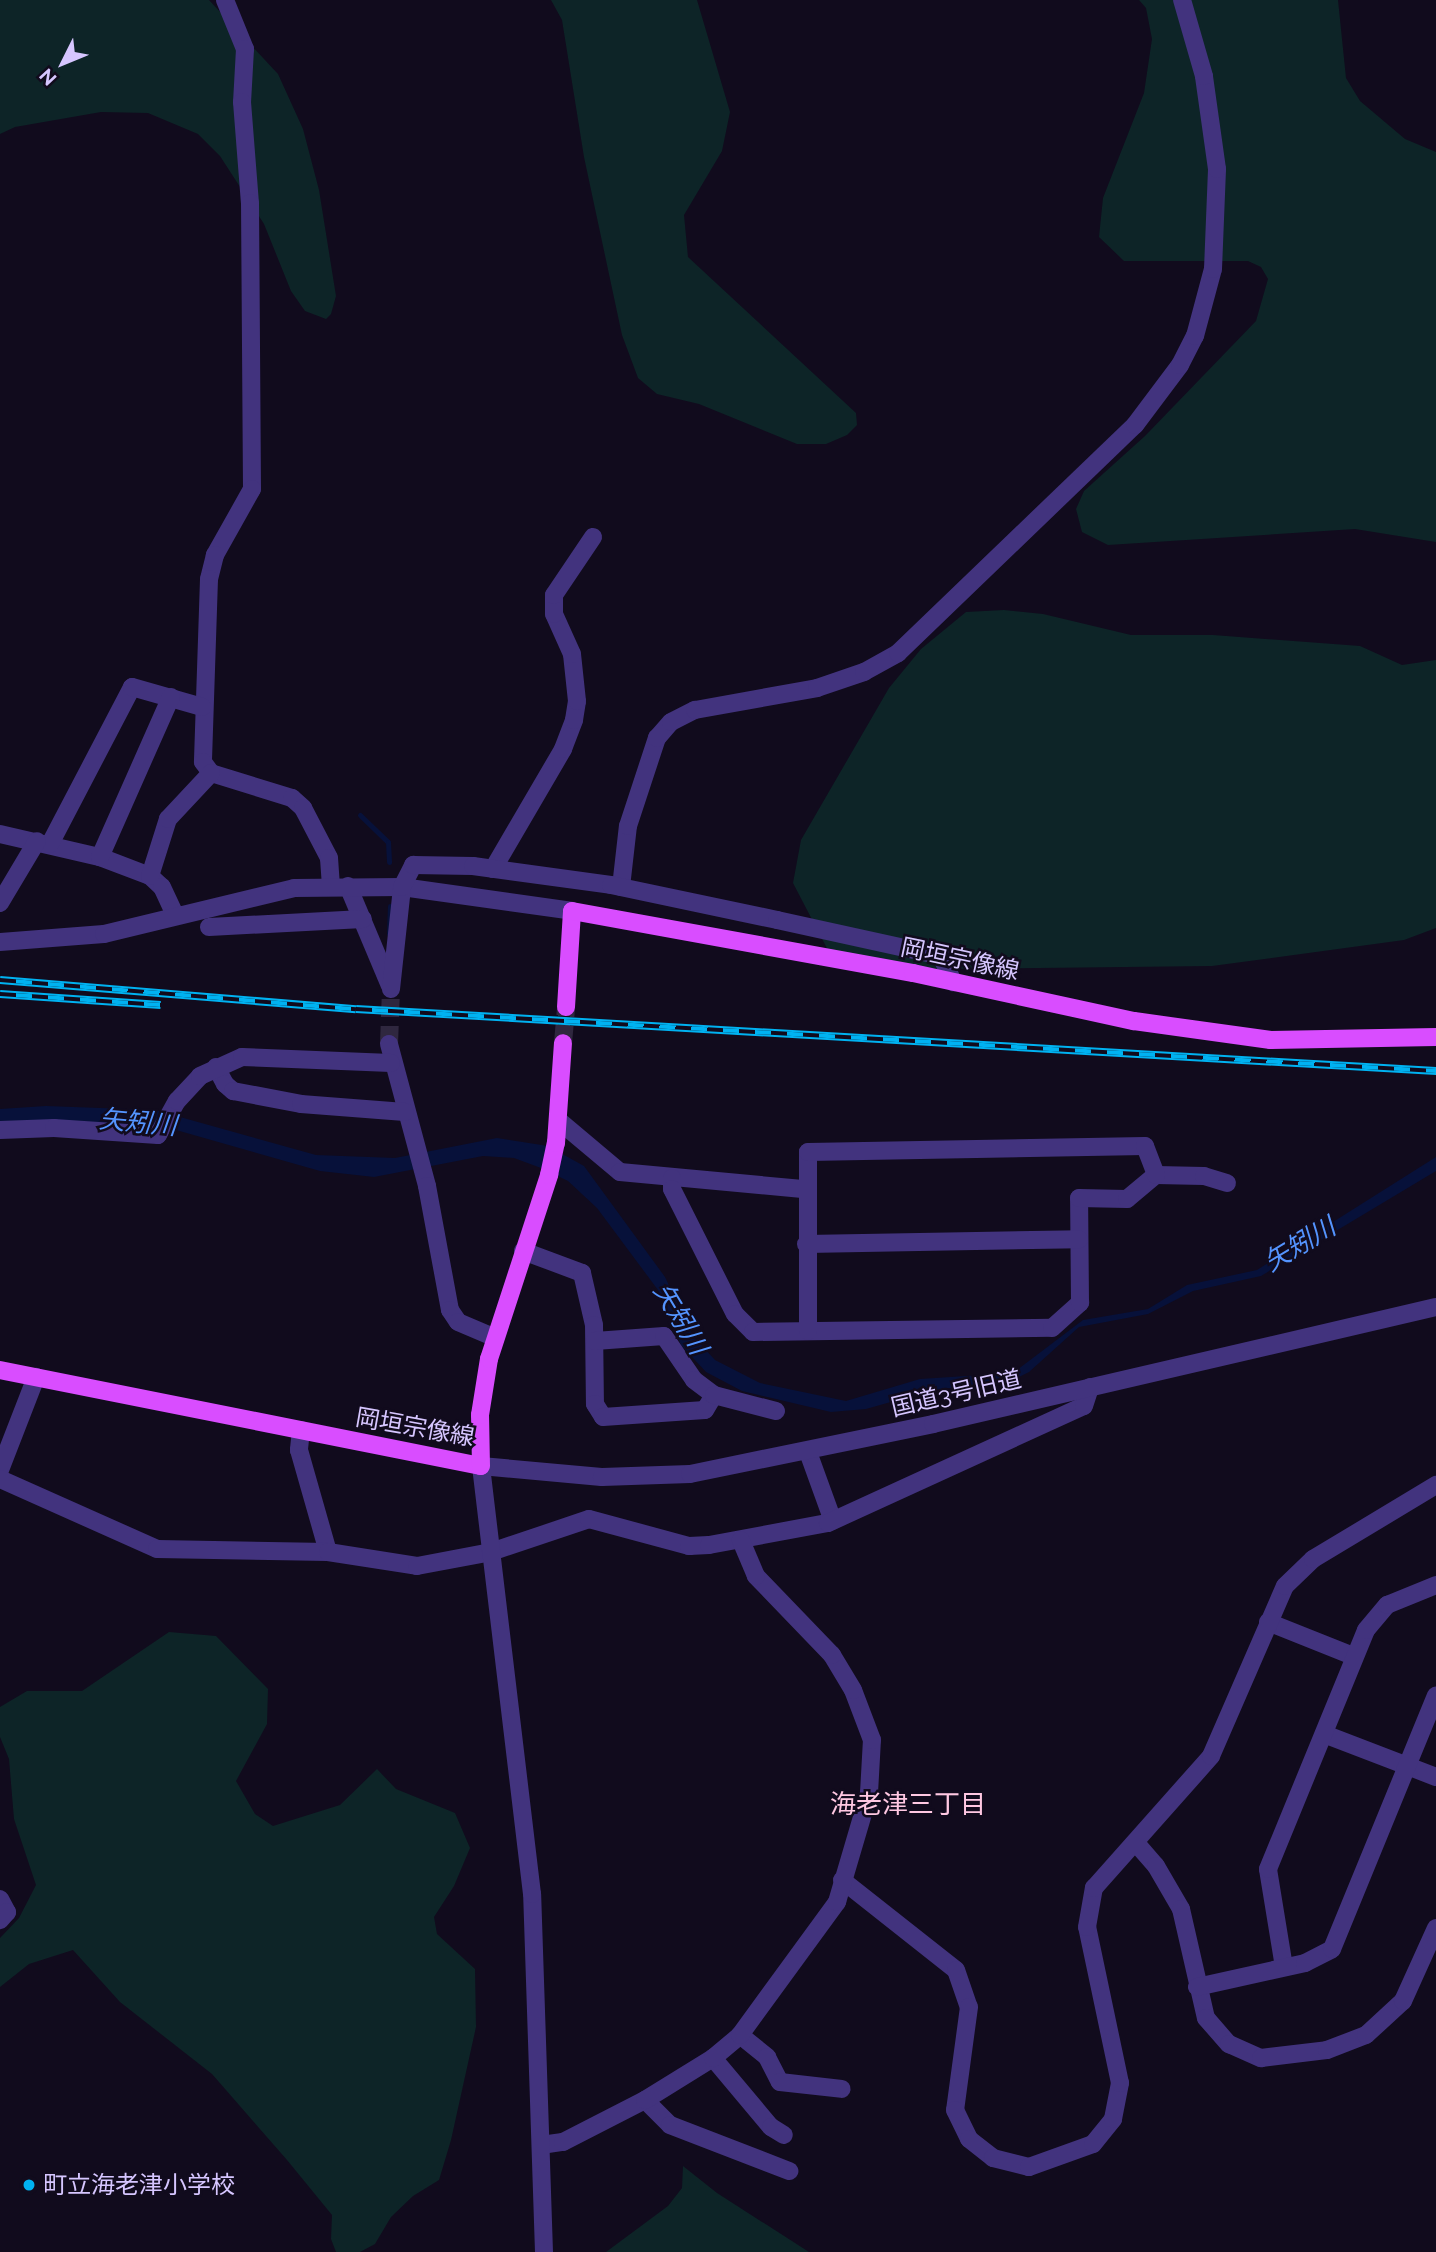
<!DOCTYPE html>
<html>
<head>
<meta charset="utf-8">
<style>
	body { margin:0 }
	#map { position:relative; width:1436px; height:2252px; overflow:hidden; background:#110b1d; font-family:Raleway,"Noto Sans JP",sans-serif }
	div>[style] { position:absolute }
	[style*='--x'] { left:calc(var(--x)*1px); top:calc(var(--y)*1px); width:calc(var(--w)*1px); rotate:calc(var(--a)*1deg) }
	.green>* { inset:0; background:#0d2427 }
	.water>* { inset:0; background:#07113a }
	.stream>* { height:5px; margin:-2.5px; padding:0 2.5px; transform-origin:2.5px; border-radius:2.5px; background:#07113a }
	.minor-tunnel>* { height:18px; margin-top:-9px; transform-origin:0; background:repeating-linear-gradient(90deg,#2f273f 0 18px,transparent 0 27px) }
	.major-tunnel>* { height:18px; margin-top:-9px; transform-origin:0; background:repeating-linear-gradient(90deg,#2f273f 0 18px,transparent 0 27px) }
	.minor>* { height:18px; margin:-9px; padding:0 9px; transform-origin:9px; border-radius:9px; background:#42337e }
	.major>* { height:18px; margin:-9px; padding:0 9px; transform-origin:9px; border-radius:9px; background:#d94dff }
	.rail>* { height:8px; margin-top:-4px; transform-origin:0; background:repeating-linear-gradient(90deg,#110b1d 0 16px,#00b2f1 0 32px); box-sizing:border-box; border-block:2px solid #00b2f1 }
	.dots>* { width:19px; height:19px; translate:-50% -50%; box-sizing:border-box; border:4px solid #110b1d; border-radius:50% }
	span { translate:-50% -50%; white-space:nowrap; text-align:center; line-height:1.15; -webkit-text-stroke:5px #110b1d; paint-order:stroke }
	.street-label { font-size:24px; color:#d6c6ff }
	.poi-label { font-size:24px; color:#d6c6ff }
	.left { translate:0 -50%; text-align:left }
	.water-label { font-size:26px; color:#5494ff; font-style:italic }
	.neighbourhood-label { font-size:26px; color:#ffc8e2 }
	.north { position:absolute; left:28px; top:28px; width:70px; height:70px; -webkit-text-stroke:5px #110b1d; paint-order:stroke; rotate:227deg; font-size:19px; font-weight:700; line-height:28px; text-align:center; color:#d6c6ff }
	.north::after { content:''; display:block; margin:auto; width:24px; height:32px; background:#d6c6ff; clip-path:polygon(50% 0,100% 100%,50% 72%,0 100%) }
</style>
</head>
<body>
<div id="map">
	<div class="green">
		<i style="clip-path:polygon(0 0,209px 0,278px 74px,303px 129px,319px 190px,336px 296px,331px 314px,326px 319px,305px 311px,291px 291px,264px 224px,220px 156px,198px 134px,148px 113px,101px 112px,15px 127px,0 134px)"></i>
		<i style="clip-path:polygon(551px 0,697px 0,730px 112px,722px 151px,684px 215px,688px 257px,856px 413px,857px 425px,847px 435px,826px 444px,797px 444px,699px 404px,657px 394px,638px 378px,622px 335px,584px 157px,562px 20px)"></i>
		<i style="clip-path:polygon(1139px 0,1338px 0,1346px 78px,1360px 101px,1405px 139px,1436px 152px,1436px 542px,1355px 529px,1108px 545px,1082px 532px,1076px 509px,1084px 491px,1145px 436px,1256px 321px,1268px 279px,1261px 267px,1248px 261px,1124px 261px,1099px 237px,1103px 198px,1144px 93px,1152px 39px,1146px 8px)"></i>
		<i style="clip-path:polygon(1004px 610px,1043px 614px,1131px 635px,1213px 635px,1360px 646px,1402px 665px,1436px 660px,1436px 928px,1404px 940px,1212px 966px,847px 970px,831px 956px,793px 883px,801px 840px,889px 688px,921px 649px,966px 612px)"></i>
		<i style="clip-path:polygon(169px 1632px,216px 1636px,268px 1689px,267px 1724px,236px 1781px,255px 1814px,273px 1826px,340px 1805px,377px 1769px,396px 1789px,455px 1813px,470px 1848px,454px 1886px,434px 1917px,437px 1934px,475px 1969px,476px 2027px,451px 2140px,439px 2180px,413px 2196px,391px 2217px,375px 2244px,360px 2252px,336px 2252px,331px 2239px,332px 2215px,287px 2160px,212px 2074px,120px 2002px,73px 1950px,29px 1964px,0 1987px,0 1938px,19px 1918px,36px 1885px,14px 1819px,9px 1759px,0 1737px,0 1707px,27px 1691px,82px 1691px)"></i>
		<i style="clip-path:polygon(683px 2166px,717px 2193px,809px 2252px,606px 2252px,668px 2206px,682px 2188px)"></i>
	</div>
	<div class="water">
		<i style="clip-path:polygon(46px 1106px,155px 1110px,316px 1155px,395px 1158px,497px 1138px,548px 1146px,584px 1166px,665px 1277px,693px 1336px,715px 1360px,760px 1383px,846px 1401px,920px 1379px,1013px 1373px,1083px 1320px,1148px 1309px,1187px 1285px,1257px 1270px,1436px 1157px,1436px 1171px,1261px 1276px,1193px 1291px,1148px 1314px,1079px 1327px,1029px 1372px,1011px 1381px,933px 1390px,866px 1409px,831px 1412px,742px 1391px,706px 1372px,681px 1345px,658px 1290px,597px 1208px,568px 1181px,541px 1168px,514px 1158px,483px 1156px,374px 1177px,320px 1171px,176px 1130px,79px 1121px,0 1121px,0 1109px)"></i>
	</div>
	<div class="stream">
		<i style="--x:360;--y:815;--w:39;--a:44"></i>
		<i style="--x:388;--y:842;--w:20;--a:87"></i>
		<i style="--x:389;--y:933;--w:27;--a:-88"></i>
	</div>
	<div class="minor-tunnel">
		<i style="--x:389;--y:1044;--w:55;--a:-87.9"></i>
	</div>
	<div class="major-tunnel">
		<i style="--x:563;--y:1043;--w:36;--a:-85"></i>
	</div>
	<div class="minor">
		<i style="--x:225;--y:0;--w:53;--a:67.8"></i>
		<i style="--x:245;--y:49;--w:53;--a:93.2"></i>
		<i style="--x:242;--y:102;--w:101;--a:85.5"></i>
		<i style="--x:250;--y:203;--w:286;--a:89.6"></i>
		<i style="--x:252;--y:489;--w:76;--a:119.3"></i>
		<i style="--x:215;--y:555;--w:25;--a:104"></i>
		<i style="--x:209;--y:579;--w:183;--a:91.9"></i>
		<i style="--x:203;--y:762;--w:14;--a:54"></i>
		<i style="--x:211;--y:773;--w:85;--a:17.2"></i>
		<i style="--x:292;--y:798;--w:15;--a:42"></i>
		<i style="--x:303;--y:808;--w:56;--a:62.5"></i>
		<i style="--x:329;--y:858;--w:28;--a:86"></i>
		<i style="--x:0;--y:834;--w:103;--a:13"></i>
		<i style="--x:100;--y:857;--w:53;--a:20.8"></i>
		<i style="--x:150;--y:876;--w:16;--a:43"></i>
		<i style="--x:162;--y:887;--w:31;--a:65"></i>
		<i style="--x:50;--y:844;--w:177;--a:-62.4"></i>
		<i style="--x:132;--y:687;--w:73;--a:15.9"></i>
		<i style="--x:100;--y:857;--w:175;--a:-66.1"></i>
		<i style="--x:493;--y:869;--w:139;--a:-59.7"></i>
		<i style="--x:563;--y:749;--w:31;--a:-69"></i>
		<i style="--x:574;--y:720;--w:19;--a:-81"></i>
		<i style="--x:577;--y:701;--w:47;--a:-96.1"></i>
		<i style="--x:572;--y:654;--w:44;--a:-114.2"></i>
		<i style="--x:554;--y:614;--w:19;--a:-90"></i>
		<i style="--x:554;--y:595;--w:70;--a:-56.1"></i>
		<i style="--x:150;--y:876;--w:60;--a:-72.5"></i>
		<i style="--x:168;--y:819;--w:63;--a:-46.9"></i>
		<i style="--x:348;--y:886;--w:108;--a:67.2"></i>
		<i style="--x:621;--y:887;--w:61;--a:-83.5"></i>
		<i style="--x:628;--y:826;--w:93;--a:-71.8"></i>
		<i style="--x:657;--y:738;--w:21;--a:-49"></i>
		<i style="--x:671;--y:722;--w:27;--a:-27"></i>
		<i style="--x:695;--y:710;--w:124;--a:-10.2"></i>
		<i style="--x:817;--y:688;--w:50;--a:-18.8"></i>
		<i style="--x:864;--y:672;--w:39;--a:-29"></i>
		<i style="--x:898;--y:653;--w:329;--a:-43.9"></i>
		<i style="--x:1135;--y:425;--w:75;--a:-53.1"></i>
		<i style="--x:1180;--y:365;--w:33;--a:-63"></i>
		<i style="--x:1195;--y:336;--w:69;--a:-75"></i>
		<i style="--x:1213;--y:269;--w:100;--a:-87.7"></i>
		<i style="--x:1217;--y:169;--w:94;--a:-98"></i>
		<i style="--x:1204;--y:76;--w:79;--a:-106.1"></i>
		<i style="--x:0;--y:903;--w:72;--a:-59.2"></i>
		<i style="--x:209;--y:927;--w:154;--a:-3"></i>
		<i style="--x:0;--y:942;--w:104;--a:-4.4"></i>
		<i style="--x:104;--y:934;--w:195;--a:-13.6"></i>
		<i style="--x:294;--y:888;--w:108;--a:-0.5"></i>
		<i style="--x:402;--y:887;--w:172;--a:8"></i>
		<i style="--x:391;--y:989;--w:103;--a:-83.8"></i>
		<i style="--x:402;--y:887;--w:25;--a:-63"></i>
		<i style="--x:413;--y:865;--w:60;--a:1"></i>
		<i style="--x:473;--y:866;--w:139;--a:7.8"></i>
		<i style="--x:611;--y:885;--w:170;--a:11.9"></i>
		<i style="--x:777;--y:920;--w:168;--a:12.4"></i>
		<i style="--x:941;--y:956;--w:29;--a:65"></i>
		<i style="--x:389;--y:1044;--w:147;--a:75"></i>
		<i style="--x:427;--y:1186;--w:126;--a:79.5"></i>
		<i style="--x:450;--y:1310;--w:14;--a:56"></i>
		<i style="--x:458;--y:1322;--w:39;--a:23"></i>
		<i style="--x:216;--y:1067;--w:19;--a:62"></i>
		<i style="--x:225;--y:1084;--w:11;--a:41"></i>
		<i style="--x:233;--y:1091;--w:69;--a:10.8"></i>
		<i style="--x:301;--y:1104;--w:104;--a:4.4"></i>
		<i style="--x:558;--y:1120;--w:81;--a:40"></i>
		<i style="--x:620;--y:1172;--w:186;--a:5.3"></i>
		<i style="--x:0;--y:1130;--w:54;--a:-2.1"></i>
		<i style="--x:54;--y:1128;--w:104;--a:3.9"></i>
		<i style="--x:158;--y:1135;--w:39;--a:-61"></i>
		<i style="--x:177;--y:1101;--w:34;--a:-47"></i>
		<i style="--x:200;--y:1076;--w:46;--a:-24.3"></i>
		<i style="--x:242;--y:1057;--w:149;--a:2.3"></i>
		<i style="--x:672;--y:1178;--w:11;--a:90"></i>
		<i style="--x:672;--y:1189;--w:140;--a:63.3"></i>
		<i style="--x:735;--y:1314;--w:25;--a:45"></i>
		<i style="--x:753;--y:1332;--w:299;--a:-0.8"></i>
		<i style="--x:1052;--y:1328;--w:38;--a:-42"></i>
		<i style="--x:1080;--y:1303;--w:105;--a:-90.5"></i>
		<i style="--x:1079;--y:1198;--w:48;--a:1.2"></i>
		<i style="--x:1127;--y:1199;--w:38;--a:-40"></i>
		<i style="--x:1156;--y:1175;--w:48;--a:1.2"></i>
		<i style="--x:1204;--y:1176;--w:24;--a:17"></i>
		<i style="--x:806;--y:1244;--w:273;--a:-1"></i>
		<i style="--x:523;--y:1251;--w:63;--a:20.4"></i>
		<i style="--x:582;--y:1273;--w:53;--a:77"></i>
		<i style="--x:594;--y:1325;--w:79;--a:89.3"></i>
		<i style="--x:595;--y:1404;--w:15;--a:58"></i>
		<i style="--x:603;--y:1417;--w:102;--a:-3.9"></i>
		<i style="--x:705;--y:1410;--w:17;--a:-59"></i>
		<i style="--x:808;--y:1331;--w:179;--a:-90"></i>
		<i style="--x:808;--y:1152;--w:337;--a:-1"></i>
		<i style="--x:1145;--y:1146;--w:31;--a:69"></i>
		<i style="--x:595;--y:1341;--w:69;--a:-4.1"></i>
		<i style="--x:664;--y:1336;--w:53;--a:55.7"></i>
		<i style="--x:694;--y:1380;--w:25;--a:37"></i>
		<i style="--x:714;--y:1395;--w:64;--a:14.5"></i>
		<i style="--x:301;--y:1430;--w:20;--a:96"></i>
		<i style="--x:299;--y:1450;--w:106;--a:74.1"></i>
		<i style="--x:808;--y:1452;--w:73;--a:70.1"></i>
		<i style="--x:0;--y:1470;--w:100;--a:-68.8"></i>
		<i style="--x:0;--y:1479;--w:172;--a:24"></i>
		<i style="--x:157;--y:1549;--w:171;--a:1"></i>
		<i style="--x:328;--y:1552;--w:90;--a:8.9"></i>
		<i style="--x:417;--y:1566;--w:75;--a:-10.7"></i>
		<i style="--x:491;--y:1552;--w:103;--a:-18.6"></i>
		<i style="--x:589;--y:1519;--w:104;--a:15.1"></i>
		<i style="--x:689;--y:1546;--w:20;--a:-3"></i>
		<i style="--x:709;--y:1545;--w:121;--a:-10.5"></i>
		<i style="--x:828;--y:1523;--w:281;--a:-24.6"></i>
		<i style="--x:1084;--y:1406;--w:20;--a:-72"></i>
		<i style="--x:1268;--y:1622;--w:92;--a:21.8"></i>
		<i style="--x:1324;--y:1734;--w:120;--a:21"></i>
		<i style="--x:1136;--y:1843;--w:30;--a:49"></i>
		<i style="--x:1156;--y:1866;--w:50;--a:59.8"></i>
		<i style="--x:1181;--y:1909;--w:112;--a:77.1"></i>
		<i style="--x:1206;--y:2018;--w:35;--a:49"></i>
		<i style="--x:1229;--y:2044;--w:35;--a:24"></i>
		<i style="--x:1261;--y:2058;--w:66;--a:-6.9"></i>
		<i style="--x:1327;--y:2050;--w:42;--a:-21"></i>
		<i style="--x:1366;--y:2035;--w:50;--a:-42.6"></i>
		<i style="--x:1403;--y:2001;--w:80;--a:-65.7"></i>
		<i style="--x:842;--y:1880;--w:145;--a:38.3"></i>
		<i style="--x:956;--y:1970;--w:39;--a:71"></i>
		<i style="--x:969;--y:2007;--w:104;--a:97.7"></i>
		<i style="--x:955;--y:2110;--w:32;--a:64"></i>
		<i style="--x:969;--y:2139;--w:31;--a:38"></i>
		<i style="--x:993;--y:2158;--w:37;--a:14"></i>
		<i style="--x:1029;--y:2167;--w:68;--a:-19.8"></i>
		<i style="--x:1093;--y:2144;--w:32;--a:-51"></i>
		<i style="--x:1113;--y:2119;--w:37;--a:-79"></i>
		<i style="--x:1120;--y:2083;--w:159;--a:-101.9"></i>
		<i style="--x:1087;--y:1927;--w:40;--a:-80"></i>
		<i style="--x:1094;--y:1888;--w:176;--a:-48.4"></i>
		<i style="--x:1211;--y:1756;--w:185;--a:-66.5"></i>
		<i style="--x:1285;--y:1586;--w:39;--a:-44"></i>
		<i style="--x:1313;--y:1559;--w:144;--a:-31"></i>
		<i style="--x:0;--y:1899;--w:15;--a:62"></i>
		<i style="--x:7;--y:1912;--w:11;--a:131"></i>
		<i style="--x:1284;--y:1967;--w:99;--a:-99.3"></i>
		<i style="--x:1268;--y:1869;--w:258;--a:-67.7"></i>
		<i style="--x:1366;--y:1630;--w:33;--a:-50"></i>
		<i style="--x:1387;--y:1605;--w:53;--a:-22.2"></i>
		<i style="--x:1197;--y:1987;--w:111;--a:-12.5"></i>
		<i style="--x:1305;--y:1963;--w:30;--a:-27"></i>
		<i style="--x:1332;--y:1949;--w:274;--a:-67.7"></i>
		<i style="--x:740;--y:2035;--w:35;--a:39"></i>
		<i style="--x:767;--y:2057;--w:28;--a:63"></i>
		<i style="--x:780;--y:2082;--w:62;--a:6.4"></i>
		<i style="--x:713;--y:2058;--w:90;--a:50"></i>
		<i style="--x:771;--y:2127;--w:15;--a:32"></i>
		<i style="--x:645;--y:2100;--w:35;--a:45"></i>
		<i style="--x:670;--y:2125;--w:128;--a:21.1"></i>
		<i style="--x:541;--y:2145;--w:22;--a:-8"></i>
		<i style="--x:563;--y:2142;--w:92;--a:-27.1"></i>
		<i style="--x:645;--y:2100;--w:80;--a:-31.7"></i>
		<i style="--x:713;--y:2058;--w:35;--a:-40"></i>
		<i style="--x:740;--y:2035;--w:165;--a:-53.9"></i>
		<i style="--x:837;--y:1902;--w:114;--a:-73.6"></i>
		<i style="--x:869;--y:1793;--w:53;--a:-86.8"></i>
		<i style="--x:872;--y:1740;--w:53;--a:-110.8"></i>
		<i style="--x:853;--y:1690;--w:41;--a:-121"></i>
		<i style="--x:832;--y:1655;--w:110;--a:-133.9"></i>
		<i style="--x:756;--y:1576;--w:39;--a:-113"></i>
		<i style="--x:544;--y:2252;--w:358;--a:-91.9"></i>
		<i style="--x:532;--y:1894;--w:431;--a:-96.8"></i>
		<i style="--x:481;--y:1466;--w:121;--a:5.2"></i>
		<i style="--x:602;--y:1477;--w:88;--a:-2"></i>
		<i style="--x:690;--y:1474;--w:248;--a:-11.6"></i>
		<i style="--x:933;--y:1424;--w:516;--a:-13.09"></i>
	</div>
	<div class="major">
		<i style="--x:566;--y:1007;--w:96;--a:-86.4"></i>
		<i style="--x:572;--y:911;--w:347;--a:10.3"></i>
		<i style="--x:913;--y:973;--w:226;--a:12.3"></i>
		<i style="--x:1134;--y:1021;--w:138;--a:7.9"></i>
		<i style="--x:1271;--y:1040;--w:165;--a:-1"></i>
		<i style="--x:0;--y:1370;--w:490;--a:11.3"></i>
		<i style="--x:481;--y:1466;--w:51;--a:-91.1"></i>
		<i style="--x:480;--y:1415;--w:57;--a:-80.9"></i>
		<i style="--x:489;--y:1359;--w:194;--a:-71.9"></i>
		<i style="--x:549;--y:1175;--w:33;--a:-78"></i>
		<i style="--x:556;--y:1143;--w:100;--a:-86"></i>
	</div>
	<div class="rail">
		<i style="--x:0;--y:980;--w:357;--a:4.7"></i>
		<i style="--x:356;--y:1009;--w:1082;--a:3.29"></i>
		<i style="--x:0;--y:994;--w:161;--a:3.9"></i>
	</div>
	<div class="dots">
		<i style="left:29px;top:2185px;background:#00b2f1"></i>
	</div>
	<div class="street-label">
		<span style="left:960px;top:959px;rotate:12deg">岡垣宗像線</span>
		<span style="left:956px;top:1393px;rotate:-13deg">国道3号旧道</span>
		<span style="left:415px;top:1427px;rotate:10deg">岡垣宗像線</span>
	</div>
	<div class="poi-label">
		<span class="left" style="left:43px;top:2185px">町立海老津小学校</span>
	</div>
	<div class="water-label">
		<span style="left:138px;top:1123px;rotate:5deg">矢矧川</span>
		<span style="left:1300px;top:1245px;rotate:-31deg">矢矧川</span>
		<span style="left:680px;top:1319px;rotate:59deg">矢矧川</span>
	</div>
	<div class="neighbourhood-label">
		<span style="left:908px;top:1805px">海老津三丁目</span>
	</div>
	<div class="north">N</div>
</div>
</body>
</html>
